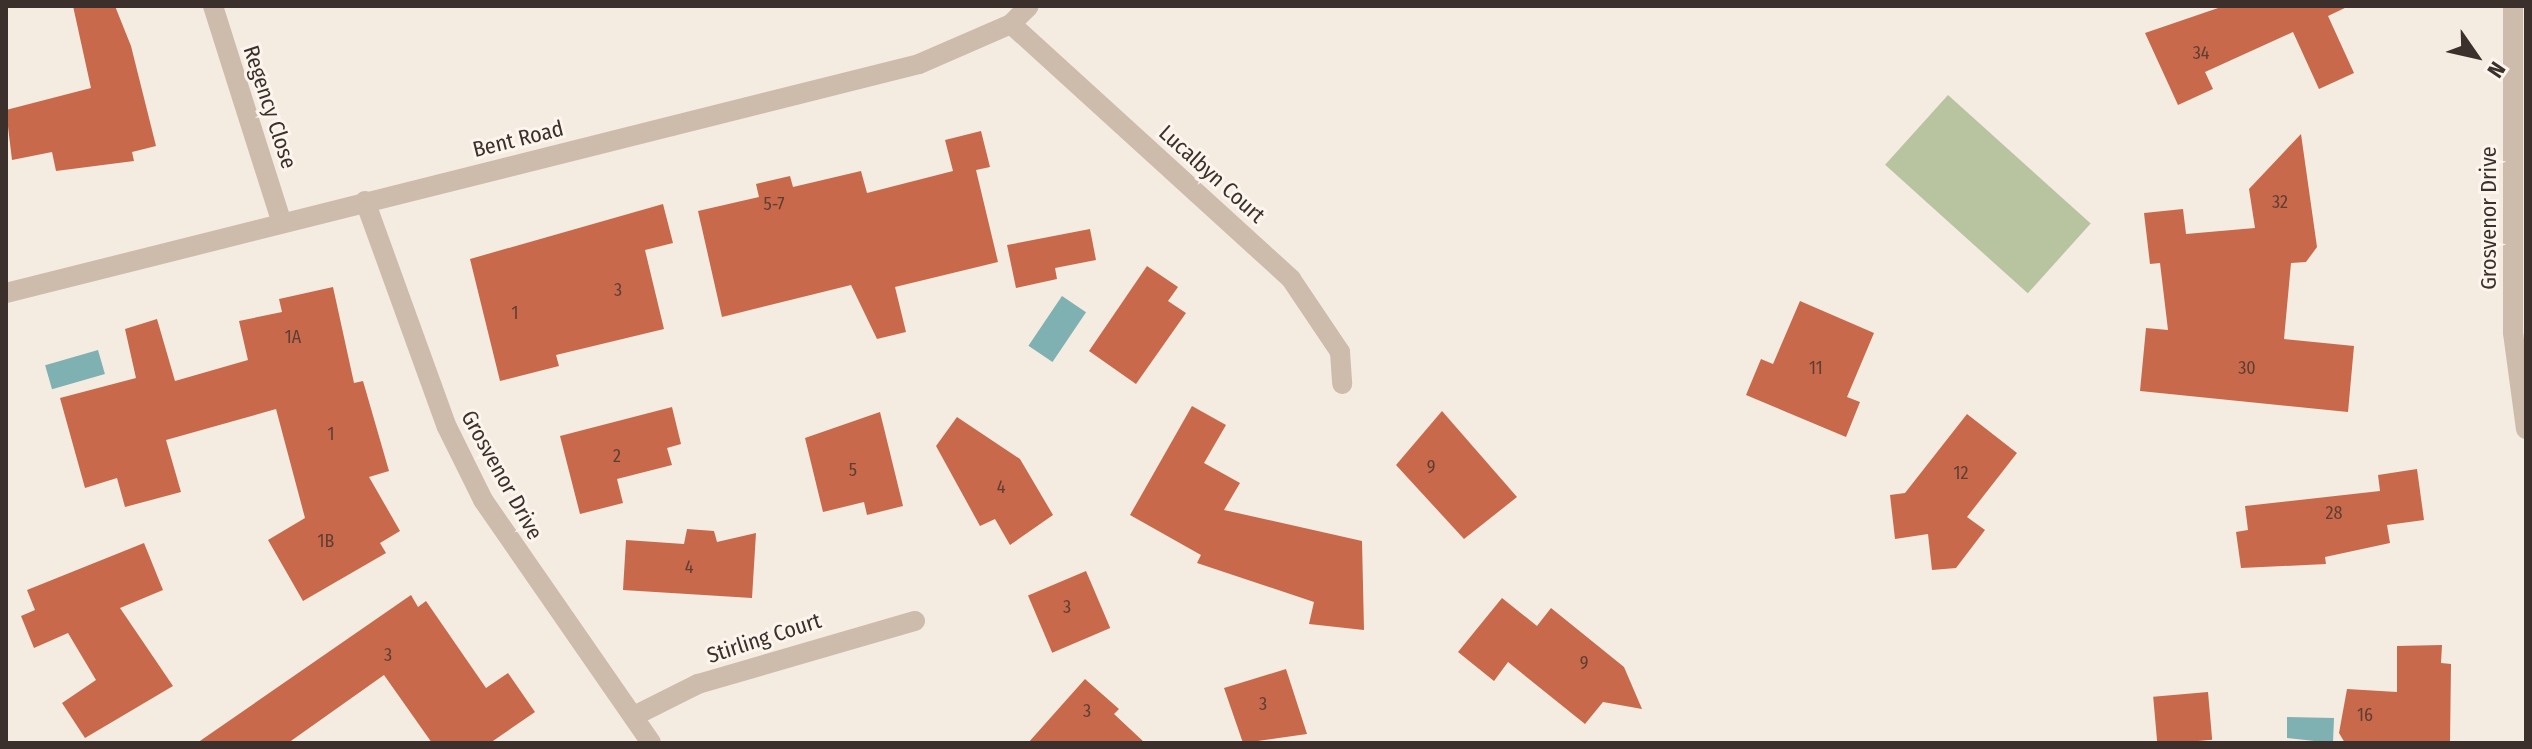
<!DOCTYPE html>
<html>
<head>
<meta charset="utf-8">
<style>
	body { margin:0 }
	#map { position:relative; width:2532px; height:749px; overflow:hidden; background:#f4ebe1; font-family:"Fira Sans Condensed",sans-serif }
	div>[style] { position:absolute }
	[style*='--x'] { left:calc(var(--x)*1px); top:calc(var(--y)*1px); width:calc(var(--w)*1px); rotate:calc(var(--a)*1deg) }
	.green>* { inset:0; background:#b8c4a0; transform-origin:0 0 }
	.water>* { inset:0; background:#7fb0b2; transform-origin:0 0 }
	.building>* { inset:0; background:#c8694b; transform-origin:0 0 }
	.street>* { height:20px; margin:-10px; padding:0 10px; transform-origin:10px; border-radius:10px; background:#cdbbac }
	span { translate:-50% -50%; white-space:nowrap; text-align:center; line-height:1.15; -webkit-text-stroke:6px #fbf5ee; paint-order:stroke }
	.number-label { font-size:18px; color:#5e3e33 }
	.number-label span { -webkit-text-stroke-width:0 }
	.street-label { font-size:22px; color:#3b302b }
	.frame { position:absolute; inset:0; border:8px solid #3b302b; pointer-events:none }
	.north { position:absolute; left:2436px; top:16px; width:80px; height:80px; -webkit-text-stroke:6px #fbf5ee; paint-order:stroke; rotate:124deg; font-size:22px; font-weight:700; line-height:32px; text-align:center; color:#3b302b }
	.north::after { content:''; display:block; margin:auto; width:28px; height:36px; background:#3b302b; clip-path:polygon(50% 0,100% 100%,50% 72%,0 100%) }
</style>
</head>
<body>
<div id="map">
	<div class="green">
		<i style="left:1948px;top:95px;width:192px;height:94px;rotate:42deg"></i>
	</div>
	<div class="water">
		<i style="left:1062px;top:296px;width:29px;height:60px;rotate:34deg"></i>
		<i style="left:98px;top:350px;width:25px;height:55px;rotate:74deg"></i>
		<i style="clip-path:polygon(2287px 717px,2334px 718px,2333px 743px,2287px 738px)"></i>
	</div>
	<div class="building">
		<i style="clip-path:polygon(73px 6px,115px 6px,131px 46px,156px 146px,132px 152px,134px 161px,56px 171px,52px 152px,12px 160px,6px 110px,91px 88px)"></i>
		<i style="clip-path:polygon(2224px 6px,2349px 6px,2328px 16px,2354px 73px,2319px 89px,2293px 32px,2205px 72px,2213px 89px,2178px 105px,2145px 33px)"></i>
		<i style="clip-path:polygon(981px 131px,990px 167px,976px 170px,998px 262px,895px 287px,906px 332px,877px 339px,851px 285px,722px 317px,698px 211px,759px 197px,756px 184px,790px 176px,793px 187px,861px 171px,867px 193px,953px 171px,945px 140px)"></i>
		<i style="clip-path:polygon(2301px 134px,2317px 247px,2306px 262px,2291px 263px,2284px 339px,2354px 346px,2348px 412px,2140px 391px,2146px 328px,2168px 330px,2160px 263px,2150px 264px,2144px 213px,2183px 209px,2186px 234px,2255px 228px,2249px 189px)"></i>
		<i style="clip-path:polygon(663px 204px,673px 243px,645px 250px,664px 329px,556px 355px,559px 366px,500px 381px,470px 259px)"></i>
		<i style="clip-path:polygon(1090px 229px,1096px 260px,1055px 268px,1057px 279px,1016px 288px,1007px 245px)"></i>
		<i style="clip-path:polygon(1147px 266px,1178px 287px,1168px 301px,1186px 313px,1136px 384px,1089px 351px)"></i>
		<i style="clip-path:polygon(333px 287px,354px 383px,363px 381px,389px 471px,369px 477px,400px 531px,380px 543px,386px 553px,303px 601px,268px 540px,305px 518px,276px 409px,166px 440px,181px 492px,125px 507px,117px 478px,85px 488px,60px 398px,136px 378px,125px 329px,157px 319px,175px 381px,248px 360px,239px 321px,282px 312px,279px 299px)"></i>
		<i style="clip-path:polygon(1800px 301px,1874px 333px,1847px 397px,1860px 402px,1846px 437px,1746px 395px,1761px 359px,1773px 364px)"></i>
		<i style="clip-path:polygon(1192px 406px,1226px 425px,1204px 463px,1240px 483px,1224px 510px,1362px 541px,1364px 630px,1309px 624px,1314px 602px,1197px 563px,1201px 555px,1130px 515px)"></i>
		<i style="clip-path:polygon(672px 407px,681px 444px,667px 448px,672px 465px,617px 479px,623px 503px,580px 514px,560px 436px)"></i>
		<i style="clip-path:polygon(1442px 411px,1517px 497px,1464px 539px,1396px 465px)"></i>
		<i style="clip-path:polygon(880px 412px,903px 506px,867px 515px,864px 502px,823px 512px,805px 438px)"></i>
		<i style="clip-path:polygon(1967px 414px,2017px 453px,1967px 517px,1985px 530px,1956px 568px,1932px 570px,1928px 534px,1895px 539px,1890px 495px,1905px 493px)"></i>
		<i style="clip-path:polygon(957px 417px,1020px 459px,1053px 515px,1010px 545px,995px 519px,980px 526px,936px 446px)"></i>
		<i style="clip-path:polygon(2417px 469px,2424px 520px,2387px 525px,2390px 543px,2325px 557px,2326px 564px,2241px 568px,2236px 532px,2248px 530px,2245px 506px,2380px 491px,2378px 475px)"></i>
		<i style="clip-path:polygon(687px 529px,714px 531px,717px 542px,756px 533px,752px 598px,623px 590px,626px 540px,684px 544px)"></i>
		<i style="clip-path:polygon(144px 543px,163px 590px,120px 608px,173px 686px,85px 738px,62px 703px,96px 680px,68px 633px,34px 648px,21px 616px,35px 610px,27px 590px)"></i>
		<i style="left:1086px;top:571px;width:62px;height:63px;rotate:67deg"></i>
		<i style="clip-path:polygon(411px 595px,418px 607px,426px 601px,486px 688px,508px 673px,535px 712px,490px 743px,432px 743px,384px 675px,288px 743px,197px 743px)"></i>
		<i style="clip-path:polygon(1502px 598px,1537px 626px,1551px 608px,1624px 667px,1642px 709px,1603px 702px,1585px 724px,1508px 662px,1494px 681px,1458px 652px)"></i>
		<i style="clip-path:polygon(2442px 645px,2441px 663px,2451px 664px,2450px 743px,2345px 743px,2339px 733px,2347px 689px,2397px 692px,2397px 646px)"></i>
		<i style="clip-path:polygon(1286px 669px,1307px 734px,1243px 743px,1224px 688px)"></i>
		<i style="clip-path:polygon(1085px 679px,1119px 709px,1114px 714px,1145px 743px,1028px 743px)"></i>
		<i style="left:2208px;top:692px;width:48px;height:55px;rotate:85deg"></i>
	</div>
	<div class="street">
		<i style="--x:213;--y:6;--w:228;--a:72.4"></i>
		<i style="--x:2513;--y:6;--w:327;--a:90"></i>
		<i style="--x:2513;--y:333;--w:97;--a:82.3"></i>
		<i style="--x:1011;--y:24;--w:379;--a:42.3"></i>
		<i style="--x:1291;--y:279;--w:88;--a:56.1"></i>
		<i style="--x:1340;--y:352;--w:32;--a:86"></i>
		<i style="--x:365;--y:201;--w:240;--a:70.1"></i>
		<i style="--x:447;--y:427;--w:81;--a:63.7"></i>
		<i style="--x:483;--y:500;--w:295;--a:55.3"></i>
		<i style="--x:6;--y:293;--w:941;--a:-14.08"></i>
		<i style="--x:919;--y:64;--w:100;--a:-23.5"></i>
		<i style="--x:1011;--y:24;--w:25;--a:-45"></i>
		<i style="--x:634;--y:716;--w:72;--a:-26.6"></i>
		<i style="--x:698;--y:684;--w:226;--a:-16.2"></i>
	</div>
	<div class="number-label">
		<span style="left:2201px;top:53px">34</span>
		<span style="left:2280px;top:202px">32</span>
		<span style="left:774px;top:204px">5-7</span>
		<span style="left:618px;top:290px">3</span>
		<span style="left:515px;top:313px">1</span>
		<span style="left:293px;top:337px">1A</span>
		<span style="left:1816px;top:368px">11</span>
		<span style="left:2247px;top:368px">30</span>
		<span style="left:331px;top:434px">1</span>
		<span style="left:617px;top:456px">2</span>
		<span style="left:1431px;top:467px">9</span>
		<span style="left:853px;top:470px">5</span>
		<span style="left:1961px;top:473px">12</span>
		<span style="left:1001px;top:487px">4</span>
		<span style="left:2334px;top:513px">28</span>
		<span style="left:326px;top:541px">1B</span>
		<span style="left:689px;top:567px">4</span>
		<span style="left:1067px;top:607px">3</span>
		<span style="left:388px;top:655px">3</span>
		<span style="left:1584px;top:663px">9</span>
		<span style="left:1263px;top:704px">3</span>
		<span style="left:1087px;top:711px">3</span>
		<span style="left:2365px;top:715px">16</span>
	</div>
	<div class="street-label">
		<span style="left:270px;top:107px;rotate:72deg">Regency Close</span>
		<span style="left:518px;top:139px;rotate:-14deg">Bent Road</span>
		<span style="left:1212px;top:174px;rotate:42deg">Lucalbyn Court</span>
		<span style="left:2489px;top:218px;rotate:-90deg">Grosvenor Drive</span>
		<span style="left:502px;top:475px;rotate:61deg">Grosvenor Drive</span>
		<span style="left:764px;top:638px;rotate:-18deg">Stirling Court</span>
	</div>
	<div class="frame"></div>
	<div class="north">N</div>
</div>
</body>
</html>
